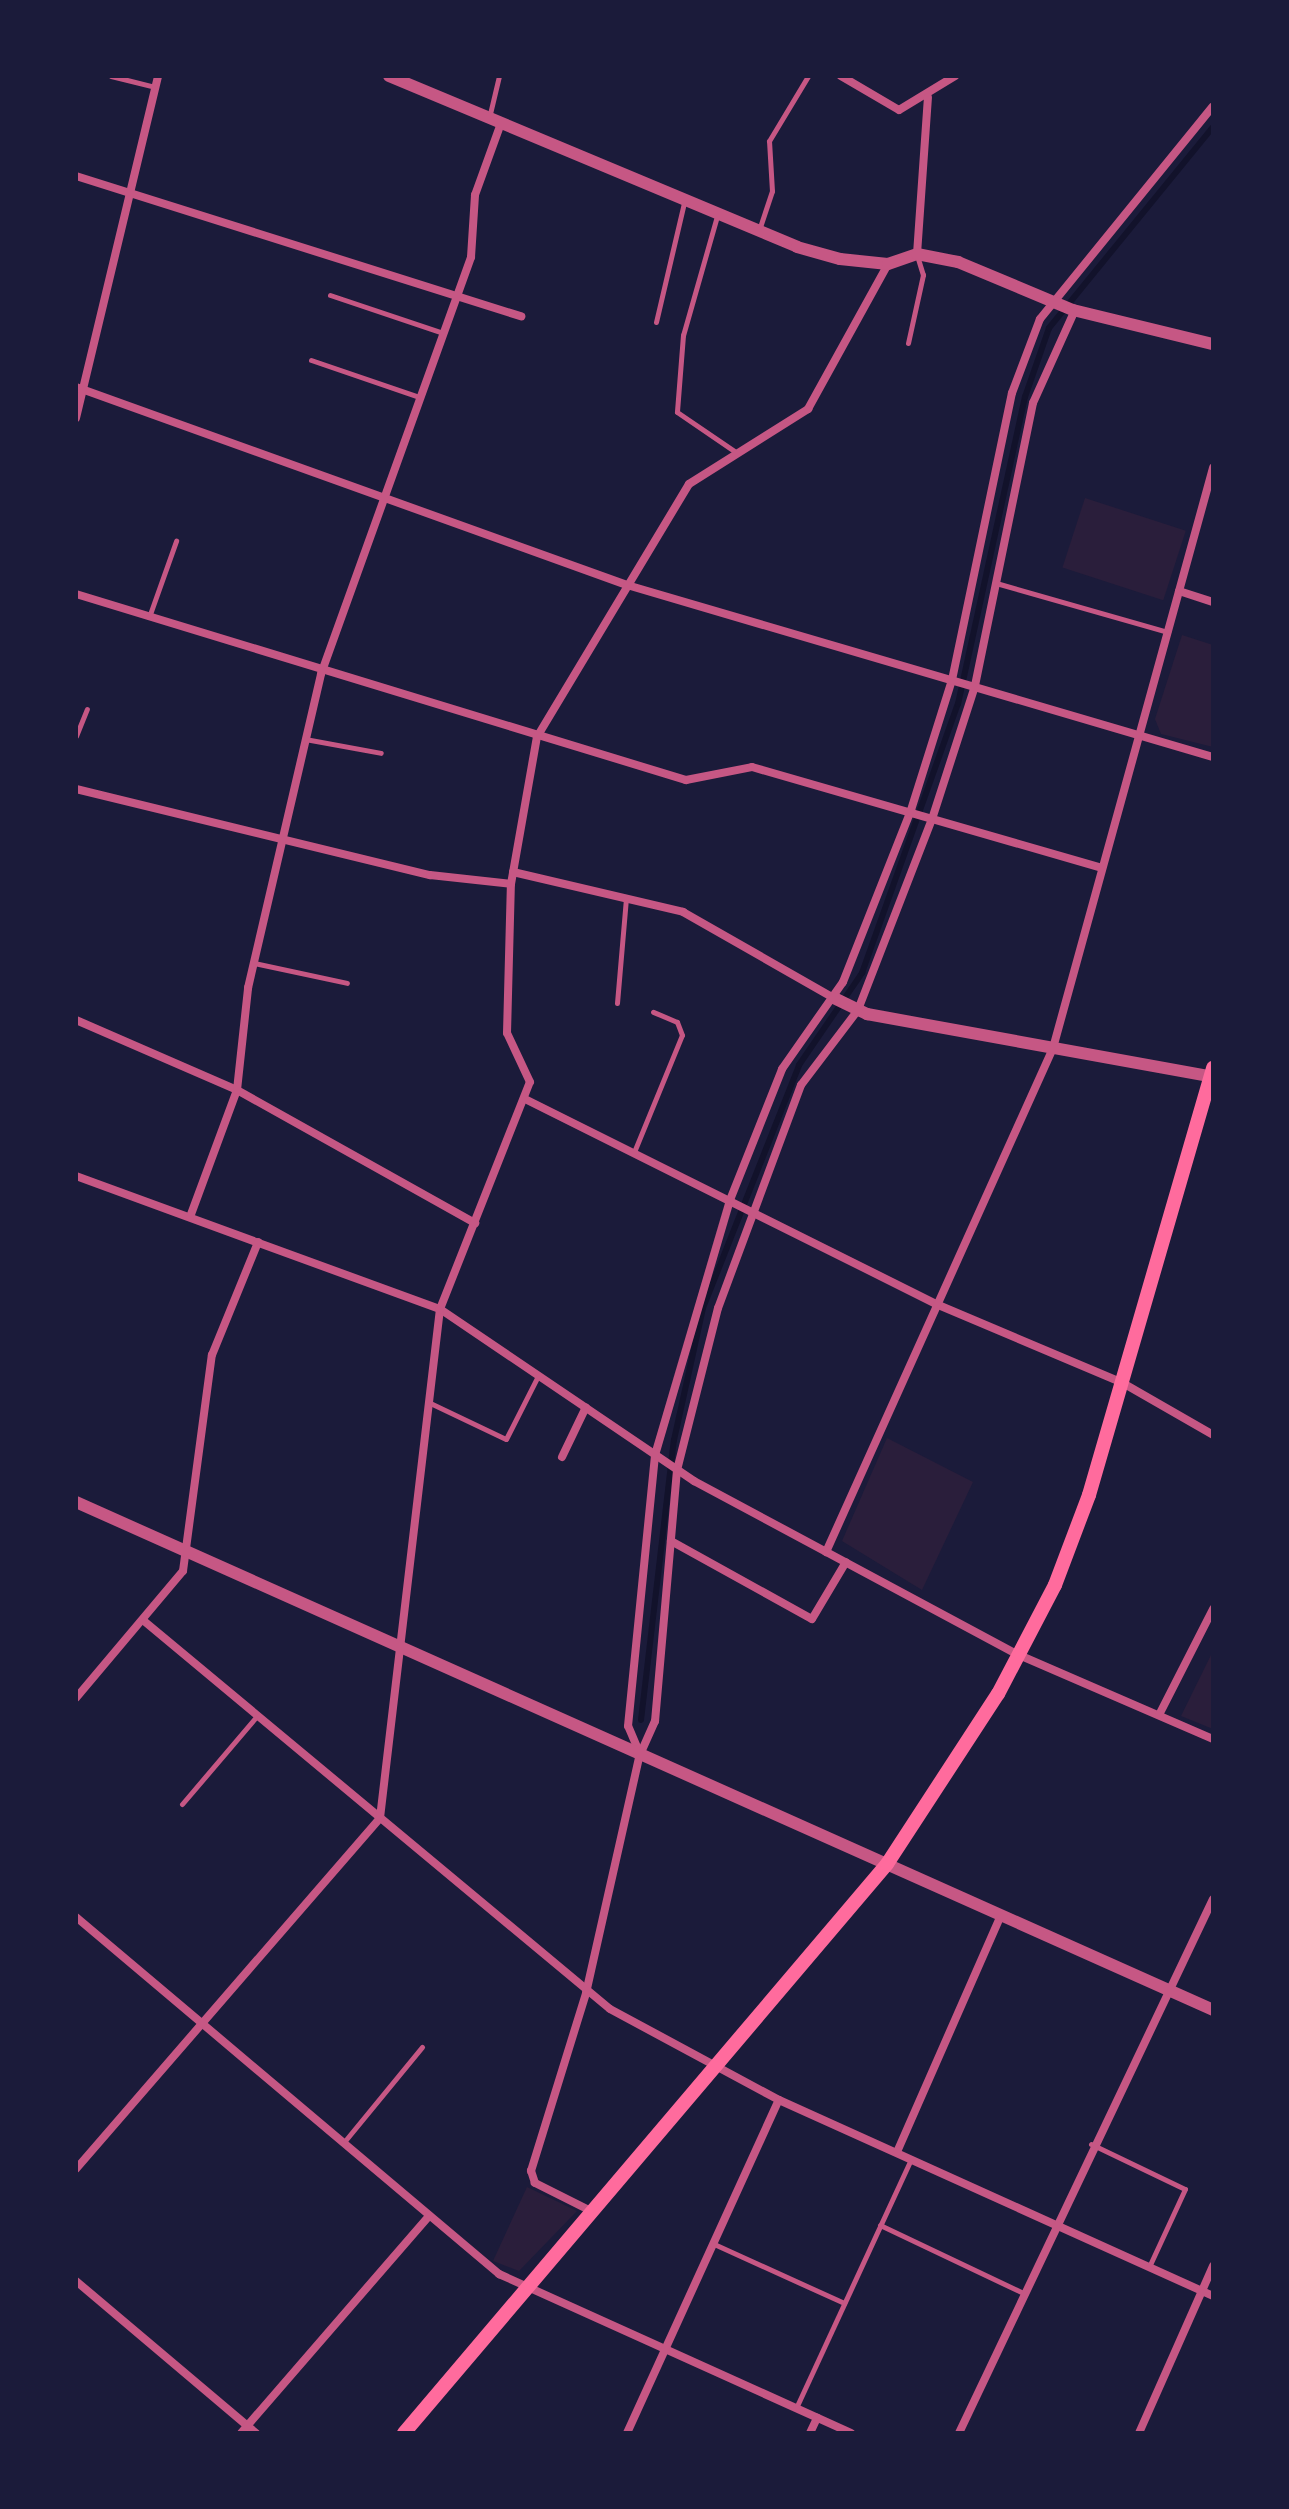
<!DOCTYPE html>
<html>
<head>
<meta charset="utf-8">
<style>
	body { margin:0 }
	#map { position:relative; width:1289px; height:2509px; overflow:hidden; background:#1b1b3a; font-family:"Fira Sans Condensed",sans-serif }
	div>[style] { position:absolute }
	[style*='--x'] { left:calc(var(--x)*1px); top:calc(var(--y)*1px); width:calc(var(--w)*1px); rotate:calc(var(--a)*1deg) }
	.green>* { inset:0; background:#2a1e3b; transform-origin:0 0 }
	.stream>* { height:6px; margin:-3px; padding:0 3px; transform-origin:3px; border-radius:3px; background:#12122b }
	.service>* { height:5px; margin:-2.5px; padding:0 2.5px; transform-origin:2.5px; border-radius:2.5px; background:#c65784 }
	.minor>* { height:8px; margin:-4px; padding:0 4px; transform-origin:4px; border-radius:4px; background:#c65784 }
	.tertiary>* { height:12px; margin:-6px; padding:0 6px; transform-origin:6px; border-radius:6px; background:#c65784 }
	.secondary>* { height:14px; margin:-7px; padding:0 7px; transform-origin:7px; border-radius:7px; background:#ff6b9d }
	span { translate:-50% -50%; white-space:nowrap; text-align:center; line-height:1.15; -webkit-text-stroke:7px #1b1b3a; paint-order:stroke }
	.frame { position:absolute; inset:0; border:78px solid #1b1b3a; pointer-events:none }
</style>
</head>
<body>
<div id="map">
	<div class="green">
		<i style="left:1085px;top:498px;width:106px;height:73px;rotate:18deg"></i>
		<i style="clip-path:polygon(1182px 635px,1213px 645px,1213px 747px,1161px 734px,1155px 719px)"></i>
		<i style="clip-path:polygon(887px 1438px,973px 1482px,922px 1590px,842px 1541px)"></i>
		<i style="clip-path:polygon(1213px 1651px,1213px 1729px,1181px 1716px)"></i>
		<i style="clip-path:polygon(527px 2187px,577px 2211px,519px 2271px,493px 2261px)"></i>
	</div>
	<div class="stream">
		<i style="--x:641;--y:1720;--w:282;--a:-83.3"></i>
		<i style="--x:674;--y:1440;--w:135;--a:-77.6"></i>
		<i style="--x:703;--y:1308;--w:261;--a:-68.4"></i>
		<i style="--x:799;--y:1065;--w:112;--a:-55.6"></i>
		<i style="--x:862;--y:973;--w:286;--a:-70.4"></i>
		<i style="--x:958;--y:704;--w:314;--a:-77.7"></i>
		<i style="--x:1025;--y:397;--w:73;--a:-70.8"></i>
		<i style="--x:1049;--y:328;--w:259;--a:-50.8"></i>
	</div>
	<div class="service">
		<i style="--x:111;--y:76;--w:45;--a:14"></i>
		<i style="--x:489;--y:118;--w:43;--a:-76.6"></i>
		<i style="--x:717;--y:216;--w:124;--a:105.9"></i>
		<i style="--x:683;--y:335;--w:77;--a:94.5"></i>
		<i style="--x:677;--y:412;--w:73;--a:34.3"></i>
		<i style="--x:759;--y:230;--w:41;--a:-71.6"></i>
		<i style="--x:772;--y:191;--w:50;--a:-93.4"></i>
		<i style="--x:769;--y:141;--w:76;--a:-59"></i>
		<i style="--x:330;--y:295;--w:119;--a:18.6"></i>
		<i style="--x:656;--y:322;--w:122;--a:-76.8"></i>
		<i style="--x:908;--y:343;--w:70;--a:-77.6"></i>
		<i style="--x:923;--y:275;--w:21;--a:-107"></i>
		<i style="--x:311;--y:360;--w:114;--a:18.9"></i>
		<i style="--x:996;--y:583;--w:179;--a:15.9"></i>
		<i style="--x:149;--y:617;--w:81;--a:-70.4"></i>
		<i style="--x:76;--y:736;--w:29;--a:-68"></i>
		<i style="--x:305;--y:739;--w:77;--a:10.4"></i>
		<i style="--x:254;--y:963;--w:95;--a:12.1"></i>
		<i style="--x:617;--y:1003;--w:104;--a:-85.1"></i>
		<i style="--x:634;--y:1152;--w:126;--a:-67.7"></i>
		<i style="--x:682;--y:1035;--w:14;--a:-111"></i>
		<i style="--x:677;--y:1022;--w:26;--a:-157"></i>
		<i style="--x:428;--y:1402;--w:86;--a:25.4"></i>
		<i style="--x:506;--y:1439;--w:71;--a:-63.1"></i>
		<i style="--x:182;--y:1804;--w:116;--a:-49.6"></i>
		<i style="--x:344;--y:2142;--w:123;--a:-50.6"></i>
		<i style="--x:1091;--y:2144;--w:104;--a:25.6"></i>
		<i style="--x:1185;--y:2189;--w:86;--a:114.8"></i>
		<i style="--x:880;--y:2225;--w:158;--a:25.4"></i>
		<i style="--x:714;--y:2244;--w:143;--a:24.4"></i>
		<i style="--x:796;--y:2408;--w:274;--a:-65.2"></i>
	</div>
	<div class="minor">
		<i style="--x:841;--y:76;--w:67;--a:30.4"></i>
		<i style="--x:899;--y:110;--w:66;--a:-31.3"></i>
		<i style="--x:76;--y:176;--w:467;--a:17.5"></i>
		<i style="--x:917;--y:254;--w:157;--a:-86"></i>
		<i style="--x:1075;--y:310;--w:102;--a:114.3"></i>
		<i style="--x:1033;--y:403;--w:289;--a:101.6"></i>
		<i style="--x:975;--y:686;--w:140;--a:107.9"></i>
		<i style="--x:932;--y:819;--w:205;--a:111.2"></i>
		<i style="--x:858;--y:1010;--w:94;--a:127.2"></i>
		<i style="--x:801;--y:1085;--w:238;--a:110.4"></i>
		<i style="--x:718;--y:1308;--w:167;--a:104.2"></i>
		<i style="--x:677;--y:1470;--w:252;--a:95"></i>
		<i style="--x:655;--y:1721;--w:36;--a:114"></i>
		<i style="--x:640;--y:1754;--w:30;--a:-113"></i>
		<i style="--x:628;--y:1726;--w:272;--a:-84.3"></i>
		<i style="--x:655;--y:1455;--w:266;--a:-73.6"></i>
		<i style="--x:730;--y:1200;--w:141;--a:-68.3"></i>
		<i style="--x:782;--y:1069;--w:106;--a:-55"></i>
		<i style="--x:843;--y:982;--w:185;--a:-68.4"></i>
		<i style="--x:911;--y:810;--w:136;--a:-72.5"></i>
		<i style="--x:952;--y:680;--w:293;--a:-78.2"></i>
		<i style="--x:1012;--y:393;--w:79;--a:-69.3"></i>
		<i style="--x:1040;--y:319;--w:274;--a:-50.9"></i>
		<i style="--x:76;--y:387;--w:585;--a:19.77"></i>
		<i style="--x:627;--y:585;--w:611;--a:16.36"></i>
		<i style="--x:76;--y:418;--w:352;--a:-76.5"></i>
		<i style="--x:1179;--y:591;--w:36;--a:18"></i>
		<i style="--x:76;--y:594;--w:638;--a:16.96"></i>
		<i style="--x:686;--y:780;--w:67;--a:-11.1"></i>
		<i style="--x:752;--y:767;--w:364;--a:16.1"></i>
		<i style="--x:76;--y:789;--w:364;--a:13.7"></i>
		<i style="--x:430;--y:875;--w:81;--a:6.3"></i>
		<i style="--x:513;--y:872;--w:175;--a:13.2"></i>
		<i style="--x:683;--y:912;--w:174;--a:29.7"></i>
		<i style="--x:76;--y:1020;--w:176;--a:23.5"></i>
		<i style="--x:237;--y:1090;--w:273;--a:29.2"></i>
		<i style="--x:525;--y:1099;--w:459;--a:26.5"></i>
		<i style="--x:936;--y:1304;--w:201;--a:22.9"></i>
		<i style="--x:1121;--y:1382;--w:106;--a:29.9"></i>
		<i style="--x:76;--y:1176;--w:388;--a:20.1"></i>
		<i style="--x:440;--y:1309;--w:307;--a:34.1"></i>
		<i style="--x:694;--y:1481;--w:369;--a:28.2"></i>
		<i style="--x:1019;--y:1655;--w:211;--a:23.4"></i>
		<i style="--x:190;--y:1217;--w:135;--a:-69.7"></i>
		<i style="--x:237;--y:1090;--w:103;--a:-83.8"></i>
		<i style="--x:248;--y:988;--w:322;--a:-76.9"></i>
		<i style="--x:321;--y:674;--w:443;--a:-70.2"></i>
		<i style="--x:471;--y:257;--w:62;--a:-86.3"></i>
		<i style="--x:475;--y:195;--w:73;--a:-70.1"></i>
		<i style="--x:562;--y:1457;--w:55;--a:-64.4"></i>
		<i style="--x:671;--y:1541;--w:161;--a:29"></i>
		<i style="--x:812;--y:1619;--w:66;--a:-59.2"></i>
		<i style="--x:826;--y:1552;--w:553;--a:-65.75"></i>
		<i style="--x:1053;--y:1048;--w:602;--a:-74.58"></i>
		<i style="--x:144;--y:1621;--w:606;--a:39.78"></i>
		<i style="--x:610;--y:2009;--w:192;--a:28.3"></i>
		<i style="--x:779;--y:2100;--w:476;--a:24.3"></i>
		<i style="--x:76;--y:1698;--w:166;--a:-49.9"></i>
		<i style="--x:183;--y:1571;--w:218;--a:-82.4"></i>
		<i style="--x:212;--y:1355;--w:122;--a:-67.8"></i>
		<i style="--x:1159;--y:1715;--w:119;--a:-63"></i>
		<i style="--x:76;--y:1917;--w:554;--a:40.16"></i>
		<i style="--x:499;--y:2274;--w:386;--a:24.3"></i>
		<i style="--x:897;--y:2152;--w:259;--a:-66.3"></i>
		<i style="--x:76;--y:2169;--w:464;--a:-49.1"></i>
		<i style="--x:380;--y:1818;--w:513;--a:-83.28"></i>
		<i style="--x:440;--y:1309;--w:244;--a:-68.4"></i>
		<i style="--x:530;--y:1082;--w:54;--a:-115.1"></i>
		<i style="--x:507;--y:1033;--w:149;--a:-88.5"></i>
		<i style="--x:511;--y:884;--w:149;--a:-80"></i>
		<i style="--x:537;--y:737;--w:295;--a:-59"></i>
		<i style="--x:689;--y:484;--w:141;--a:-32.2"></i>
		<i style="--x:808;--y:409;--w:166;--a:-61.1"></i>
		<i style="--x:591;--y:2211;--w:63;--a:-153.4"></i>
		<i style="--x:535;--y:2183;--w:13;--a:-108"></i>
		<i style="--x:531;--y:2171;--w:186;--a:-72.8"></i>
		<i style="--x:586;--y:1993;--w:245;--a:-77.3"></i>
		<i style="--x:76;--y:2281;--w:236;--a:40.2"></i>
		<i style="--x:241;--y:2433;--w:287;--a:-49.1"></i>
		<i style="--x:627;--y:2433;--w:366;--a:-65.5"></i>
		<i style="--x:810;--y:2433;--w:17;--a:-65"></i>
		<i style="--x:959;--y:2433;--w:591;--a:-64.56"></i>
		<i style="--x:1139;--y:2433;--w:183;--a:-66.1"></i>
	</div>
	<div class="tertiary">
		<i style="--x:389;--y:76;--w:442;--a:22.7"></i>
		<i style="--x:797;--y:247;--w:45;--a:15.6"></i>
		<i style="--x:840;--y:259;--w:48;--a:5.9"></i>
		<i style="--x:888;--y:264;--w:31;--a:-19"></i>
		<i style="--x:917;--y:254;--w:42;--a:11"></i>
		<i style="--x:958;--y:262;--w:125;--a:22.7"></i>
		<i style="--x:1073;--y:310;--w:144;--a:13.7"></i>
		<i style="--x:834;--y:998;--w:37;--a:26"></i>
		<i style="--x:867;--y:1014;--w:352;--a:10.3"></i>
		<i style="--x:76;--y:1502;--w:1245;--a:24.07"></i>
	</div>
	<div class="secondary">
		<i style="--x:404;--y:2433;--w:746;--a:-49.67"></i>
		<i style="--x:887;--y:1864;--w:203;--a:-56.9"></i>
		<i style="--x:998;--y:1694;--w:123;--a:-62.4"></i>
		<i style="--x:1055;--y:1585;--w:96;--a:-69.3"></i>
		<i style="--x:1089;--y:1495;--w:445;--a:-73.8"></i>
	</div>
	<div class="frame"></div>
</div>
</body>
</html>
